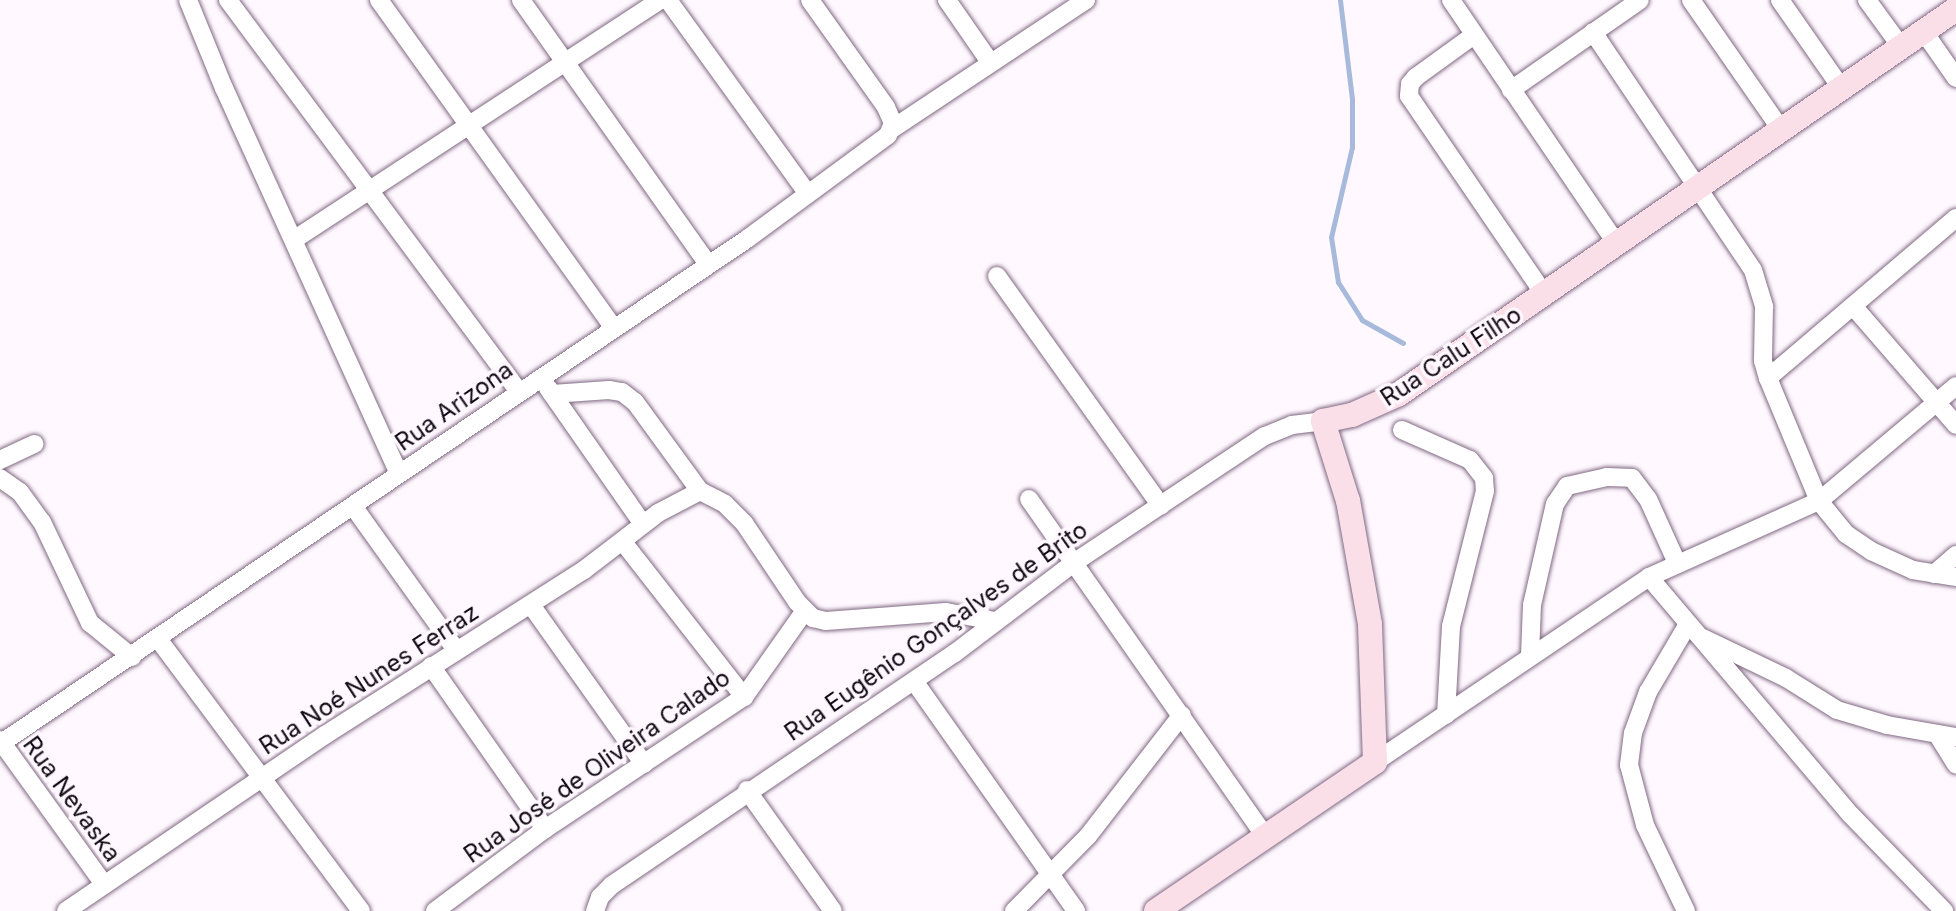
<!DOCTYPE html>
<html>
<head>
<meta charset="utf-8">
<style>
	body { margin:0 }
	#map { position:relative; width:1956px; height:911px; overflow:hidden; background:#fff9ff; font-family:Inter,sans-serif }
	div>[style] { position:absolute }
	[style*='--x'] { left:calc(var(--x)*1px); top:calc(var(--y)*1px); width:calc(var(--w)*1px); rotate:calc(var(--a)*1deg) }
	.stream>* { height:5px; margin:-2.5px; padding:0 2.5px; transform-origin:2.5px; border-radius:2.5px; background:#a8badb }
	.roads { filter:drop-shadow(0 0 2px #806882) drop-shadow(0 0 2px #806882) }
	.street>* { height:18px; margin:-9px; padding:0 9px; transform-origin:9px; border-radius:9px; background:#fff }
	.secondary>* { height:24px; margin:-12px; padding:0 12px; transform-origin:12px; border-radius:12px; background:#fadee8 }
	span { translate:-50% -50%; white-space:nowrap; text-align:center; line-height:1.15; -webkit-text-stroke:7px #fff9ff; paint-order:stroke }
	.street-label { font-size:24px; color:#120912 }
</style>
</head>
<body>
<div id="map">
	<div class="stream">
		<i style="--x:1340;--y:0;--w:100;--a:83.1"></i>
		<i style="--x:1352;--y:99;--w:48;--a:90"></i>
		<i style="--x:1352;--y:147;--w:92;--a:103.1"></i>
		<i style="--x:1331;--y:237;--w:46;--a:81.2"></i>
		<i style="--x:1338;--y:282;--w:45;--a:57.7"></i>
		<i style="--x:1362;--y:320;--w:47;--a:29.3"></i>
	</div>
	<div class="roads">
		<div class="street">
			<i style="--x:188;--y:0;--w:95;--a:67.8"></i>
			<i style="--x:224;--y:88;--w:423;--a:65.6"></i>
			<i style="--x:228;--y:0;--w:486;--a:53.4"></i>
			<i style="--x:379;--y:0;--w:402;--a:54.4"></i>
			<i style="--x:521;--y:0;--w:322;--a:54.7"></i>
			<i style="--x:668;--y:0;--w:239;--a:54.2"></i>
			<i style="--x:947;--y:0;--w:75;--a:55.3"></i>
			<i style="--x:1451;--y:0;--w:295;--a:55.8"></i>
			<i style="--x:1691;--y:0;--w:160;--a:55.2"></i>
			<i style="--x:1780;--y:0;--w:108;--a:55.1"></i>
			<i style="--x:1867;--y:0;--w:59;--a:53.9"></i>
			<i style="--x:1593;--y:32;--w:287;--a:56.1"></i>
			<i style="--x:1753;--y:270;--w:39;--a:73"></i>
			<i style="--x:1764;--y:307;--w:54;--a:91.1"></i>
			<i style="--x:1763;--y:361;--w:18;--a:74"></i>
			<i style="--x:1768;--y:378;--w:133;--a:67.5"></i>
			<i style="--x:1819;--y:501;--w:43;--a:50.7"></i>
			<i style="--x:1846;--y:534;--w:30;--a:34"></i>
			<i style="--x:1871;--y:551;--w:46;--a:24.3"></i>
			<i style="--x:1913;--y:570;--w:44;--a:9.2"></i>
			<i style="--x:1924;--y:32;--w:56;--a:55.2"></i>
			<i style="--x:1474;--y:35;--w:72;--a:144.1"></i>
			<i style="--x:1416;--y:77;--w:9;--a:131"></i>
			<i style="--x:1410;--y:84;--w:12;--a:95"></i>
			<i style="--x:1409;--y:96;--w:240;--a:55.7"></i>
			<i style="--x:1511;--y:90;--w:157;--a:-34.9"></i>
			<i style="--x:892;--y:129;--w:233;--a:-33.6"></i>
			<i style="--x:295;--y:239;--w:436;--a:-33.2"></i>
			<i style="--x:997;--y:276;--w:282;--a:54.5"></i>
			<i style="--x:1853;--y:306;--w:157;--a:49.1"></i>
			<i style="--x:1768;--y:378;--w:247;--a:-40.4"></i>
			<i style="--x:548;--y:388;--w:166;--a:55.1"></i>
			<i style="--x:552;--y:394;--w:57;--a:-4"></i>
			<i style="--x:609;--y:390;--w:13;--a:9"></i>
			<i style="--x:622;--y:392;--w:16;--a:38"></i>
			<i style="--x:635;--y:402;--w:110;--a:53.9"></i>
			<i style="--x:700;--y:491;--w:28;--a:27"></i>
			<i style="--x:725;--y:504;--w:27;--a:45"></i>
			<i style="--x:744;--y:523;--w:95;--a:56.1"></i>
			<i style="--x:797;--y:602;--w:23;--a:45"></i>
			<i style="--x:813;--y:618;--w:13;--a:13"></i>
			<i style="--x:826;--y:621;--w:120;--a:-4.3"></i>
			<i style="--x:946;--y:612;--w:50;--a:10.4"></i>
			<i style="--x:1402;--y:430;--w:74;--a:23.8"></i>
			<i style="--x:1470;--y:460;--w:23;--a:52"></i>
			<i style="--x:1484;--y:478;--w:13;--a:86"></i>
			<i style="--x:1485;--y:491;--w:139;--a:104.1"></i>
			<i style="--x:1451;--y:626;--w:89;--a:93.2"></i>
			<i style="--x:0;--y:460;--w:38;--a:-25"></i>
			<i style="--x:0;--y:478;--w:24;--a:35"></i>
			<i style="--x:20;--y:492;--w:37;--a:54"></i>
			<i style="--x:42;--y:522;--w:112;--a:64.6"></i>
			<i style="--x:90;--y:623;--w:54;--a:39"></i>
			<i style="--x:1029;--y:499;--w:410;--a:55"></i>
			<i style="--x:353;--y:506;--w:178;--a:54.4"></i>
			<i style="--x:623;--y:542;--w:197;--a:52"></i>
			<i style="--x:1934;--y:574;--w:29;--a:-41"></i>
			<i style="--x:1649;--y:577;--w:312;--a:49.7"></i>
			<i style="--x:1851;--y:815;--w:134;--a:45.9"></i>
			<i style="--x:531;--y:605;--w:195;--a:54.6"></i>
			<i style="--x:1703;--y:638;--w:92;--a:25.7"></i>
			<i style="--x:1786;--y:678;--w:60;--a:32.1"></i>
			<i style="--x:1837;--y:710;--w:52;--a:16.7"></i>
			<i style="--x:1887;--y:725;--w:70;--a:9.9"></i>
			<i style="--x:159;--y:640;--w:338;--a:53.3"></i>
			<i style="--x:1530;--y:656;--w:51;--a:-87.8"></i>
			<i style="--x:1532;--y:605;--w:104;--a:-77.2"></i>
			<i style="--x:1555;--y:504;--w:22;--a:-56"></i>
			<i style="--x:1567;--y:486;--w:41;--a:-12.7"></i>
			<i style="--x:1607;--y:477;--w:25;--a:2"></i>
			<i style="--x:1632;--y:478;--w:26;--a:53"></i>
			<i style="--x:1648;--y:499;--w:70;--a:65.6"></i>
			<i style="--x:431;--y:666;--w:199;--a:55"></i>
			<i style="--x:914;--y:681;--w:281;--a:54.8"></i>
			<i style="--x:1937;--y:734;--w:36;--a:58"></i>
			<i style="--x:0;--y:740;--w:178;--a:54.2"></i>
			<i style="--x:0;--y:744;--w:902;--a:-34.06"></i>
			<i style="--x:747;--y:239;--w:175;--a:-36.4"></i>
			<i style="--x:888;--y:135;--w:13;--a:-67"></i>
			<i style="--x:893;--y:123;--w:17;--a:-114"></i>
			<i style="--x:886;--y:107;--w:131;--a:-125.4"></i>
			<i style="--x:1375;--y:762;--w:331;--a:-34"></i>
			<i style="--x:1649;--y:577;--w:186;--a:-24.1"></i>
			<i style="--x:1819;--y:501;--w:179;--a:-40"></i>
			<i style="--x:747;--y:790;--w:148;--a:54.6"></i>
			<i style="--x:66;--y:911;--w:313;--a:-34.2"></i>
			<i style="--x:325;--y:735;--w:307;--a:-32.5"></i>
			<i style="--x:584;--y:570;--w:93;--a:-37.6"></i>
			<i style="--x:658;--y:513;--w:47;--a:-27.6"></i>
			<i style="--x:435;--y:911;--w:137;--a:-36.7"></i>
			<i style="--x:545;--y:829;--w:239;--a:-33.6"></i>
			<i style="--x:744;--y:697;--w:104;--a:-54.8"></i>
			<i style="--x:595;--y:911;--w:15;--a:-70"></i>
			<i style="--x:600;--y:897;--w:17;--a:-45"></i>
			<i style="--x:612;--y:885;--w:414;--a:-34.1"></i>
			<i style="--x:955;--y:653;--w:151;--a:-37.2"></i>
			<i style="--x:1075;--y:562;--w:228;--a:-33.6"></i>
			<i style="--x:1265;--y:436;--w:29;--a:-22"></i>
			<i style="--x:1292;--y:425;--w:31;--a:-7"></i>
			<i style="--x:1014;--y:911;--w:105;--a:-45.4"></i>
			<i style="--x:1088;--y:836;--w:153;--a:-52.2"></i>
			<i style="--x:1686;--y:911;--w:95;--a:-115.5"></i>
			<i style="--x:1645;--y:825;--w:62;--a:-104.9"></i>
			<i style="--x:1629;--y:765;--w:32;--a:-83"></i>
			<i style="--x:1633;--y:733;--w:44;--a:-69.9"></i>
			<i style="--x:1648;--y:692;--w:79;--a:-59.5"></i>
		</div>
		<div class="secondary">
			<i style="--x:1156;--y:911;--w:265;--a:-34.2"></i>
			<i style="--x:1375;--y:762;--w:138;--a:-92.1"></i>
			<i style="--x:1370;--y:624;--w:125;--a:-100.1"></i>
			<i style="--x:1348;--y:501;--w:84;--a:-107.4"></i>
			<i style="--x:1323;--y:421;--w:30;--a:-12"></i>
			<i style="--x:1352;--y:415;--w:51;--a:-24.1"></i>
			<i style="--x:1399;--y:394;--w:677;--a:-34.65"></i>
		</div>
	</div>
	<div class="street-label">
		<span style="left:1451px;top:356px;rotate:-33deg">Rua Calu Filho</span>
		<span style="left:454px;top:406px;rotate:-35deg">Rua Arizona</span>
		<span style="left:936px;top:631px;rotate:-35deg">Rua Eugênio Gonçalves de Brito</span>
		<span style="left:369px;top:679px;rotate:-33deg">Rua Noé Nunes Ferraz</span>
		<span style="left:597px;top:766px;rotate:-35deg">Rua José de Oliveira Calado</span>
		<span style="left:72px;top:799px;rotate:54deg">Rua Nevaska</span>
	</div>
</div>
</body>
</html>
